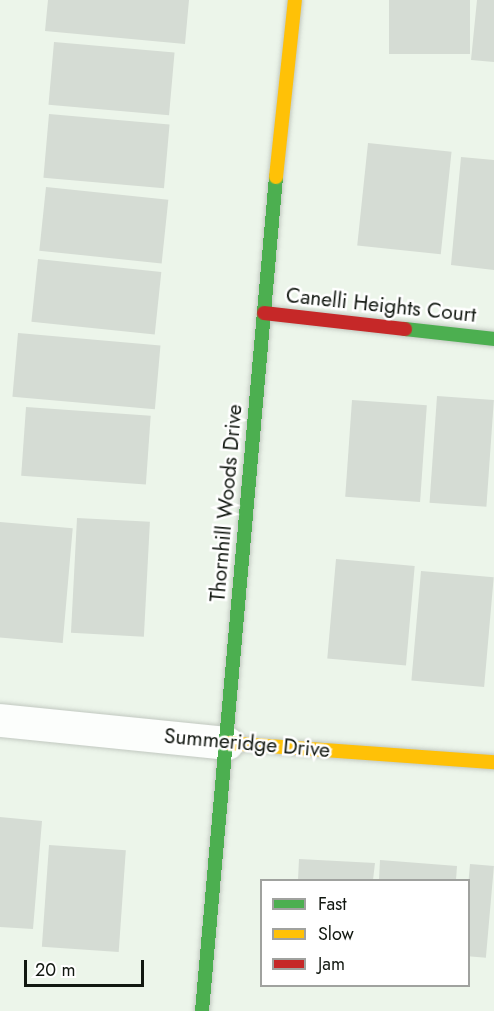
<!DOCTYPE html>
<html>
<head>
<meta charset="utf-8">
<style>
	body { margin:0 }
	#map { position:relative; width:494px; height:1011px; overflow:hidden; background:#ecf5ea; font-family:Jost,sans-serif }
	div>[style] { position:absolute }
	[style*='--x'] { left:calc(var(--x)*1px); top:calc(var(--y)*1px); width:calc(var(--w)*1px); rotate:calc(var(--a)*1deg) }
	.building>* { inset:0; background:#d5dcd4; transform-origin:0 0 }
	.roads { filter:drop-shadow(0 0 2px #c1c8c0) drop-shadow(0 0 2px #c1c8c0) }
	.street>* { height:33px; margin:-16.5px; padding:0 16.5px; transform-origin:16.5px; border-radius:16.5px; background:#fcfefc }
	.fast>* { height:14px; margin:-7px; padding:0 7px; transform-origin:7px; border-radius:7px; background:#4caf50 }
	.slow>* { height:14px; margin:-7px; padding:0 7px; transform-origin:7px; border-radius:7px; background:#ffc107 }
	.jam>* { height:14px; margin:-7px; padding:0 7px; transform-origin:7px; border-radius:7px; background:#c62828 }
	span { translate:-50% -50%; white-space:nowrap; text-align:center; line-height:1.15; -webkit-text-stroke:5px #fff; paint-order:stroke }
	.street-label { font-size:21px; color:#111710 }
	.legend { position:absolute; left:260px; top:879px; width:210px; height:108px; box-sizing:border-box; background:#fff; border:2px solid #a0a29f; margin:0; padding:8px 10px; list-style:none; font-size:18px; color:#111710 }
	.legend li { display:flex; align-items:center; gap:12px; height:30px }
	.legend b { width:30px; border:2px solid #a0a29f }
	.scale { position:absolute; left:24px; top:960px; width:120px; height:27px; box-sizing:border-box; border:3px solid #111710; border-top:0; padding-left:8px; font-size:18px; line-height:21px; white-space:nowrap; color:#111710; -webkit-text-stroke:4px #fff; paint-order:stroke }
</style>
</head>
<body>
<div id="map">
	<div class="building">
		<i style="clip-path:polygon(48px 0,189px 0,185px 44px,45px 31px)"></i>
		<i style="left:389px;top:0;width:81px;height:54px"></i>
		<i style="clip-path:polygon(477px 0,494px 0,494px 62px,471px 60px)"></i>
		<i style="left:54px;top:42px;width:121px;height:63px;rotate:5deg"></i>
		<i style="left:49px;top:114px;width:121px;height:64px;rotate:5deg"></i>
		<i style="left:368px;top:143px;width:84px;height:103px;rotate:6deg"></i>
		<i style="clip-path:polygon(461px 157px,494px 160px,494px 270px,451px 265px)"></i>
		<i style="left:46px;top:187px;width:123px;height:64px;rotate:6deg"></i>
		<i style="left:38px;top:259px;width:124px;height:63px;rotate:6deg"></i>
		<i style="left:18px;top:333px;width:143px;height:64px;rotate:5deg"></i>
		<i style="left:437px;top:396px;width:57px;height:107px;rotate:4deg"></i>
		<i style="left:352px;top:400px;width:75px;height:97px;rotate:4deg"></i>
		<i style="left:26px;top:407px;width:125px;height:69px;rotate:4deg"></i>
		<i style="left:77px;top:518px;width:73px;height:115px;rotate:3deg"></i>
		<i style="left:0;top:522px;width:73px;height:115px;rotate:5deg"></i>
		<i style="left:336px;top:559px;width:79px;height:100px;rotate:5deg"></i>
		<i style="left:421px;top:571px;width:73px;height:110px;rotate:5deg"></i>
		<i style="clip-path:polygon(0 817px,42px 821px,33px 929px,0 927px)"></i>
		<i style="left:49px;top:845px;width:77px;height:102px;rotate:4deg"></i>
		<i style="clip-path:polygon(299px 859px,375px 863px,373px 880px,298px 880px)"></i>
		<i style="clip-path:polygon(380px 860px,457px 866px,456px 880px,379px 880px)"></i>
		<i style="left:470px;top:864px;width:24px;height:92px;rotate:5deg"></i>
	</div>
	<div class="roads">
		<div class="street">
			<i style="--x:0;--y:720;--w:228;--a:5.8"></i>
		</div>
		<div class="fast">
			<i style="--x:405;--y:329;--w:90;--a:6.4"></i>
			<i style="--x:202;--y:1011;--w:837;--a:-84.93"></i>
		</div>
		<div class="slow">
			<i style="--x:276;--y:177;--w:178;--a:-83.9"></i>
			<i style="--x:227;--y:743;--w:268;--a:4.1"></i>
		</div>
		<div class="jam">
			<i style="--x:264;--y:313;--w:142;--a:6.5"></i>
		</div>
	</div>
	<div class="street-label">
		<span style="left:381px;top:305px;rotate:6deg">Canelli Heights Court</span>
		<span style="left:226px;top:503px;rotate:-85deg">Thornhill Woods Drive</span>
		<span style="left:247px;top:743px;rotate:5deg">Summeridge Drive</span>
	</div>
	<ul class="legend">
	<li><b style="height:8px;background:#4caf50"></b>Fast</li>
	<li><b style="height:8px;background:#ffc107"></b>Slow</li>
	<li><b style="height:8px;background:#c62828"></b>Jam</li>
	</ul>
	<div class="scale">20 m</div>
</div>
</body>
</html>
